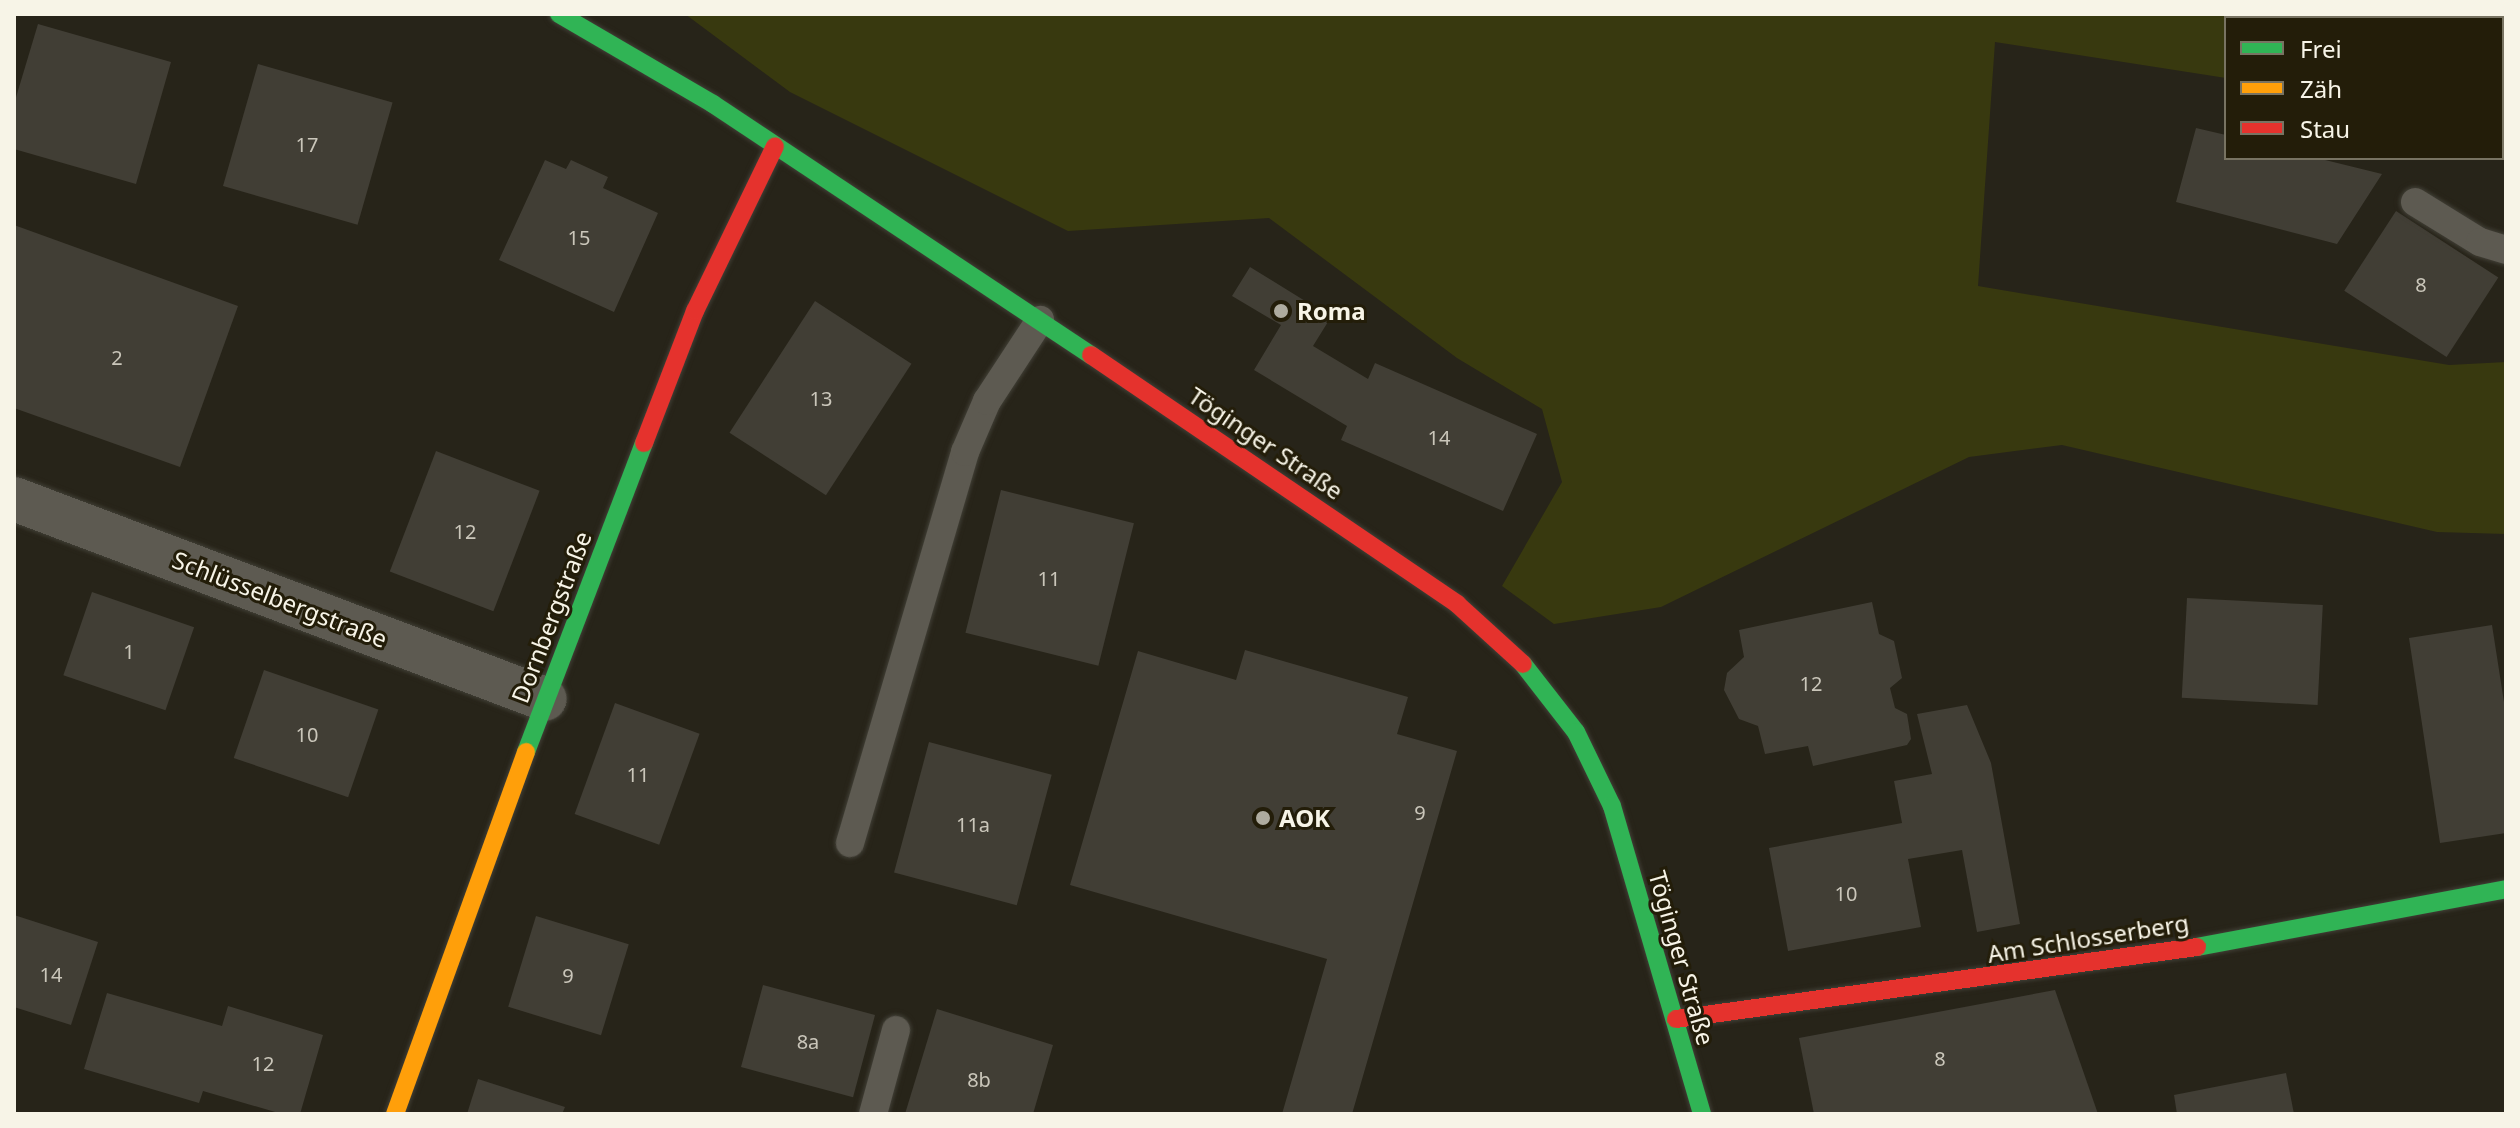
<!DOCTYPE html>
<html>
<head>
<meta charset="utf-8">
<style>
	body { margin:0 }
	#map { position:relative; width:2520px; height:1128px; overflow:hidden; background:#272419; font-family:"Noto Sans",sans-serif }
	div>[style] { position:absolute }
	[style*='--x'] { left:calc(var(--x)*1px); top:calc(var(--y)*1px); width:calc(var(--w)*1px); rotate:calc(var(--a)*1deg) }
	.green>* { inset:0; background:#38390f }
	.building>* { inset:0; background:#413e35; transform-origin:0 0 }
	.roads { filter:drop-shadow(0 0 2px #413f36) drop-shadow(0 0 2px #413f36) }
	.lane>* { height:28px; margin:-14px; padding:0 14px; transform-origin:14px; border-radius:14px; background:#5d5a51 }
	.street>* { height:44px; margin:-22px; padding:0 22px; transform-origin:22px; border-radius:22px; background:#5d5a51 }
	.fast>* { height:18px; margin:-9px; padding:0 9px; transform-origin:9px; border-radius:9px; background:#30b455 }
	.slow>* { height:18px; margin:-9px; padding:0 9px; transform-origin:9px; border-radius:9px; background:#ff9f0a }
	.jam>* { height:18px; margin:-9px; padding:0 9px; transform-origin:9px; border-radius:9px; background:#e5322d }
	.dots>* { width:22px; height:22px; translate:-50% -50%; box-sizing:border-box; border:4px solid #231d09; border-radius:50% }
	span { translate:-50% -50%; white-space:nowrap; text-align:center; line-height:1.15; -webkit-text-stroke:6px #231d09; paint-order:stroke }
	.number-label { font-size:20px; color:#cac6ba }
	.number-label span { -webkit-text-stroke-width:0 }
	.poi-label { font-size:24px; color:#f7f4e7; font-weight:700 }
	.left { translate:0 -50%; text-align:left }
	.street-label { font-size:24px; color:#f7f4e7 }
	.frame { position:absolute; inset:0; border:16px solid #f7f4e7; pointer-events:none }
	.legend { position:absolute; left:2224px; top:16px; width:280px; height:144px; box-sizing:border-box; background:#231d09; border:2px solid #787362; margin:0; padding:10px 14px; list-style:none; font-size:24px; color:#f7f4e7 }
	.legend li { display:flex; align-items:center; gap:16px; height:40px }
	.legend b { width:40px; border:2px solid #787362 }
</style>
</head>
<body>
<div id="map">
	<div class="green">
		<i style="clip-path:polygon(685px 14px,2506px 14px,2502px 77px,2502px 18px,2226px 18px,2226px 78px,1995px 42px,1978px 286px,2449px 365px,2506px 362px,2506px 534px,2437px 532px,2062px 445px,1969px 457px,1661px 607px,1554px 624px,1502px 586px,1562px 482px,1542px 409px,1457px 358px,1269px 218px,1068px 231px,790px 92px)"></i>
	</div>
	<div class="building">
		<i style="clip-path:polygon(38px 24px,171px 62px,136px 184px,14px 149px,14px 104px)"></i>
		<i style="left:258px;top:64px;width:140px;height:127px;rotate:16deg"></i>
		<i style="clip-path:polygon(2196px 128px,2226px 135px,2226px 158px,2317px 158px,2382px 174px,2337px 244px,2176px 202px)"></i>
		<i style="clip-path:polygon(545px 160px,566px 169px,571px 160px,608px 177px,603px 188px,658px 213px,614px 312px,499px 260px)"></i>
		<i style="left:2396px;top:211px;width:122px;height:95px;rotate:33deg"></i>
		<i style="clip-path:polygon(14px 225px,238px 306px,180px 467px,14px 408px)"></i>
		<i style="clip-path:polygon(1250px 267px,1331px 317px,1313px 346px,1368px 379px,1375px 363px,1537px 434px,1503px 511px,1341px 440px,1347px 426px,1254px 370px,1281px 325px,1232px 296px)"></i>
		<i style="left:815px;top:301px;width:115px;height:157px;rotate:33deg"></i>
		<i style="left:436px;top:451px;width:111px;height:129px;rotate:21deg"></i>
		<i style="left:1001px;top:490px;width:137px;height:147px;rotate:14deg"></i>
		<i style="left:92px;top:592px;width:108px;height:88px;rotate:19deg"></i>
		<i style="left:2187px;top:598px;width:136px;height:100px;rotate:3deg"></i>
		<i style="clip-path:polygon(1872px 602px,1879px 634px,1894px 641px,1902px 678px,1890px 688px,1895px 708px,1907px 714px,1911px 739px,1907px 745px,1813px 766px,1808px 746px,1765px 754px,1758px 726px,1739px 719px,1724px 690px,1727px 673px,1744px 657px,1739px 630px)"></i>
		<i style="clip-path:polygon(2492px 625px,2506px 715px,2506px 833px,2440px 843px,2409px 638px)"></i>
		<i style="clip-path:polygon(1245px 650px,1408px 697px,1397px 734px,1457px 751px,1352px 1114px,1282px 1114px,1327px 959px,1070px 885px,1138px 651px,1236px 680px)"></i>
		<i style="left:264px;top:670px;width:121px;height:93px;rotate:19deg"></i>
		<i style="left:615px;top:703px;width:90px;height:118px;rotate:20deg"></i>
		<i style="clip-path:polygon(1967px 705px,1991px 763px,2020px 924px,1977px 932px,1962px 850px,1908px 859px,1921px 927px,1788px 951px,1769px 848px,1902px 823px,1894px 781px,1932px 774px,1917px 714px)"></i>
		<i style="left:929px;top:742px;width:127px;height:135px;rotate:15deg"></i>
		<i style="clip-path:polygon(14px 915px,98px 942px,71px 1025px,14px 1007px)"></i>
		<i style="left:536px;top:916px;width:97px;height:95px;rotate:17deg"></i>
		<i style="left:763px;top:985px;width:116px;height:85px;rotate:15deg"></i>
		<i style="clip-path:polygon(2055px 990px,2098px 1114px,1814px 1114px,1799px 1038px)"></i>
		<i style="clip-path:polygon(107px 993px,222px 1026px,228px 1006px,323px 1035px,300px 1114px,282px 1114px,203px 1091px,199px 1103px,84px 1069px)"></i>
		<i style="clip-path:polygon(937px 1009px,1053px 1045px,1033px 1114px,905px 1114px)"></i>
		<i style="clip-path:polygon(2286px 1073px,2294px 1114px,2177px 1114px,2174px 1095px)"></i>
		<i style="clip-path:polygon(478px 1079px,565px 1107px,562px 1114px,467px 1114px)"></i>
	</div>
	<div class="roads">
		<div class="lane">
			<i style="--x:2415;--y:202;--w:76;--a:31.6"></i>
			<i style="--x:2480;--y:242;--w:27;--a:17"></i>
			<i style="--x:850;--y:843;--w:408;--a:-73.6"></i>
			<i style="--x:965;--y:452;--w:56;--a:-66.7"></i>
			<i style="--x:987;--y:401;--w:97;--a:-56.8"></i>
			<i style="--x:873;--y:1114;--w:87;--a:-74.7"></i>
		</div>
		<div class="street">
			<i style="--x:14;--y:499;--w:567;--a:20.64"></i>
		</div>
		<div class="fast">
			<i style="--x:559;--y:14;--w:178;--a:30.3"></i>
			<i style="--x:713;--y:104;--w:454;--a:33.6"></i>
			<i style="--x:1523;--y:664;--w:86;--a:52.1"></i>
			<i style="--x:1576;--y:732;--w:82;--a:64.1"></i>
			<i style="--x:1612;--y:806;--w:321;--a:73.7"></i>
			<i style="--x:526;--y:752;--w:331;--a:-69.1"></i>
			<i style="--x:2197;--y:947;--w:314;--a:-10.6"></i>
		</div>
		<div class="slow">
			<i style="--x:395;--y:1114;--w:385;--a:-70.1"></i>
		</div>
		<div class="jam">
			<i style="--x:1091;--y:355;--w:443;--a:34.2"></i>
			<i style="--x:1457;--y:604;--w:89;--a:42.3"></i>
			<i style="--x:644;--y:443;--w:142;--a:-68.9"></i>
			<i style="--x:695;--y:311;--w:183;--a:-64.1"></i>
			<i style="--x:1676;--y:1019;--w:526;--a:-7.87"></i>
		</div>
	</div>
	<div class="dots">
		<i style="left:1281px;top:311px;background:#aeab9f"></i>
		<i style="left:1263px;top:818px;background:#aeab9f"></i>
	</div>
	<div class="number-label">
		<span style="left:307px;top:144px">17</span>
		<span style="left:579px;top:237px">15</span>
		<span style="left:2421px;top:284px">8</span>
		<span style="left:117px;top:357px">2</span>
		<span style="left:821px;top:398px">13</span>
		<span style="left:1439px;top:437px">14</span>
		<span style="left:465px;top:531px">12</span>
		<span style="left:1049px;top:578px">11</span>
		<span style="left:129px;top:651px">1</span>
		<span style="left:1811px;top:683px">12</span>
		<span style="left:307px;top:734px">10</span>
		<span style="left:638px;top:774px">11</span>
		<span style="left:1420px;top:812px">9</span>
		<span style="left:973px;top:824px">11a</span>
		<span style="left:1846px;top:893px">10</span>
		<span style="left:51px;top:974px">14</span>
		<span style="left:568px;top:975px">9</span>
		<span style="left:808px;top:1041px">8a</span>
		<span style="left:1940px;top:1058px">8</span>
		<span style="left:263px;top:1063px">12</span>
		<span style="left:979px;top:1079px">8b</span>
	</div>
	<div class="poi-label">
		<span class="left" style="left:1297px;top:311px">Roma</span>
		<span class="left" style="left:1279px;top:818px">AOK</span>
	</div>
	<div class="street-label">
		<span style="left:1266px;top:443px;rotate:34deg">Töginger Straße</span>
		<span style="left:280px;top:599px;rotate:21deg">Schlüsselbergstraße</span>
		<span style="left:551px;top:617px;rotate:-69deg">Dornbergstraße</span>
		<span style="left:2088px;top:938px;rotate:-9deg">Am Schlosserberg</span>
		<span style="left:1682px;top:958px;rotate:74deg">Töginger Straße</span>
	</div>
	<div class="frame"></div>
	<ul class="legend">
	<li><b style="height:10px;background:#30b455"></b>Frei</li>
	<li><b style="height:10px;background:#ff9f0a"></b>Zäh</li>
	<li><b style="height:10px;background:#e5322d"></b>Stau</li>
	</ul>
</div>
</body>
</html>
